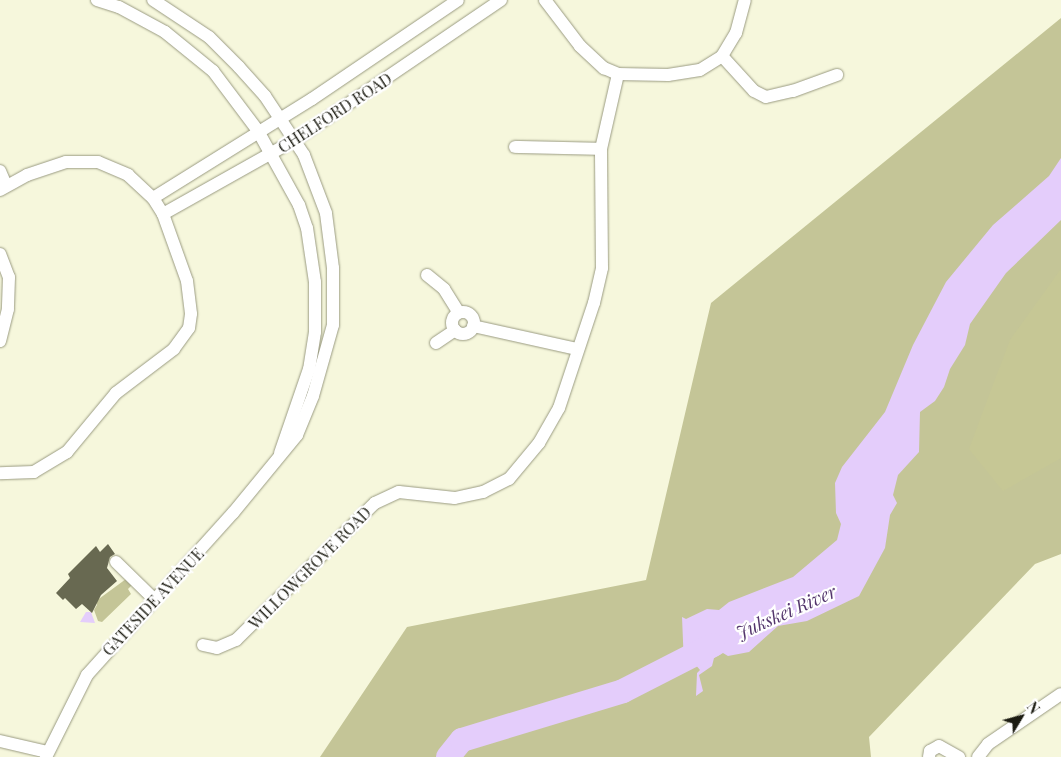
<!DOCTYPE html>
<html>
<head>
<meta charset="utf-8">
<style>
	body { margin:0 }
	#map { position:relative; width:1061px; height:757px; overflow:hidden; background:#f6f7dc; font-family:"Playfair Display",serif }
	div>[style] { position:absolute }
	[style*='--x'] { left:calc(var(--x)*1px); top:calc(var(--y)*1px); width:calc(var(--w)*1px); rotate:calc(var(--a)*1deg) }
	.green>* { inset:0; background:#c4c597 }
	.forest>* { inset:0; background:#c6c795 }
	.water>* { inset:0; background:#e4cdfb }
	.river>* { height:24px; margin:-12px; padding:0 12px; transform-origin:12px; border-radius:12px; background:#e4cdfb }
	.building>* { inset:0; background:#686951 }
	.roads { filter:drop-shadow(0 0 1px #9a9b82) drop-shadow(0 0 1px #9a9b82) }
	.minor>* { height:12px; margin:-6px; padding:0 6px; transform-origin:6px; border-radius:6px; background:#fff }
	.minor>.ring { margin:-6px; padding:0; box-sizing:content-box; background:none; border:12px solid #fff; border-radius:50% }
	span { translate:-50% -50%; white-space:nowrap; text-align:center; line-height:1.15; -webkit-text-stroke:4.5px #fff; paint-order:stroke }
	.street-label { font-size:16px; color:#1b1b11 }
	.water-label { font-size:18px; color:#53356c; font-style:italic }
	.north { position:absolute; left:996px; top:692px; width:50px; height:50px; -webkit-text-stroke:4px #fff; paint-order:stroke; rotate:53deg; font-size:14px; font-weight:700; line-height:20px; text-align:center; color:#1b1b11 }
	.north::after { content:''; display:block; margin:auto; width:18px; height:22px; background:#1b1b11; clip-path:polygon(50% 0,100% 100%,50% 72%,0 100%) }
</style>
</head>
<body>
<div id="map">
	<div class="green">
		<i style="clip-path:polygon(1061px 18px,1061px 554px,1035px 564px,869px 737px,871px 757px,320px 757px,407px 627px,646px 580px,711px 303px)"></i>
		<i style="clip-path:polygon(126px 579px,132px 585px,128px 589px,131px 594px,102px 622px,98px 621px,94px 610px,97px 605px,96px 601px)"></i>
	</div>
	<div class="forest">
		<i style="clip-path:polygon(1061px 269px,1061px 458px,1003px 491px,969px 449px,1010px 340px)"></i>
	</div>
	<div class="water">
		<i style="clip-path:polygon(1061px 158px,1061px 220px,1006px 273px,970px 324px,965px 345px,950px 369px,944px 387px,935px 401px,920px 412px,919px 452px,898px 475px,893px 495px,897px 503px,890px 515px,885px 548px,859px 596px,807px 621px,778px 626px,749px 652px,728px 656px,723px 653px,714px 658px,712px 666px,699px 675px,703px 691px,696px 696px,697px 673px,700px 670px,695px 664px,684px 665px,682px 617px,686px 619px,707px 609px,719px 610px,729px 602px,793px 577px,837px 540px,841px 524px,836px 513px,835px 483px,842px 467px,885px 412px,913px 345px,946px 282px,993px 225px,1049px 176px)"></i>
		<i style="clip-path:polygon(86px 612px,91px 612px,95px 623px,80px 622px)"></i>
	</div>
	<div class="river">
		<i style="--x:448;--y:757;--w:22;--a:-51"></i>
		<i style="--x:462;--y:740;--w:168;--a:-16.9"></i>
		<i style="--x:623;--y:691;--w:101;--a:-27.1"></i>
	</div>
	<div class="building">
		<i style="clip-path:polygon(108px 544px,115px 554px,110px 557px,107px 568px,117px 581px,101px 595px,92px 613px,82px 604px,76px 609px,65px 598px,63px 600px,56px 593px,70px 578px,68px 574px,96px 546px,100px 552px)"></i>
	</div>
	<div class="roads">
		<div class="minor">
			<i style="--x:97;--y:0;--w:23;--a:18"></i>
			<i style="--x:119;--y:7;--w:52;--a:28.5"></i>
			<i style="--x:165;--y:32;--w:62;--a:39.1"></i>
			<i style="--x:213;--y:71;--w:75;--a:53.1"></i>
			<i style="--x:258;--y:131;--w:85;--a:61"></i>
			<i style="--x:299;--y:205;--w:24;--a:71"></i>
			<i style="--x:307;--y:228;--w:55;--a:81.6"></i>
			<i style="--x:315;--y:282;--w:50;--a:90"></i>
			<i style="--x:315;--y:332;--w:37;--a:99"></i>
			<i style="--x:309;--y:369;--w:89;--a:109"></i>
			<i style="--x:545;--y:0;--w:58;--a:52.7"></i>
			<i style="--x:580;--y:46;--w:33;--a:43"></i>
			<i style="--x:604;--y:68;--w:15;--a:23"></i>
			<i style="--x:618;--y:74;--w:50;--a:1.1"></i>
			<i style="--x:668;--y:75;--w:32;--a:-9"></i>
			<i style="--x:700;--y:70;--w:26;--a:-32"></i>
			<i style="--x:722;--y:56;--w:27;--a:-59"></i>
			<i style="--x:736;--y:33;--w:34;--a:-75"></i>
			<i style="--x:722;--y:56;--w:47;--a:47.6"></i>
			<i style="--x:754;--y:91;--w:13;--a:27"></i>
			<i style="--x:766;--y:97;--w:28;--a:-13"></i>
			<i style="--x:793;--y:91;--w:47;--a:-20"></i>
			<i style="--x:515;--y:147;--w:86;--a:1.3"></i>
			<i style="--x:0;--y:171;--w:15;--a:67"></i>
			<i style="--x:0;--y:190;--w:31;--a:-29"></i>
			<i style="--x:27;--y:175;--w:41;--a:-18.4"></i>
			<i style="--x:66;--y:162;--w:32;--a:0"></i>
			<i style="--x:98;--y:162;--w:33;--a:23"></i>
			<i style="--x:128;--y:175;--w:34;--a:43"></i>
			<i style="--x:153;--y:198;--w:19;--a:58"></i>
			<i style="--x:163;--y:214;--w:71;--a:70.3"></i>
			<i style="--x:187;--y:281;--w:33;--a:83"></i>
			<i style="--x:191;--y:314;--w:14;--a:98"></i>
			<i style="--x:189;--y:328;--w:26;--a:126"></i>
			<i style="--x:174;--y:349;--w:73;--a:142.8"></i>
			<i style="--x:116;--y:393;--w:77;--a:129.7"></i>
			<i style="--x:67;--y:452;--w:39;--a:149"></i>
			<i style="--x:34;--y:472;--w:34;--a:178"></i>
			<i style="--x:153;--y:198;--w:187;--a:-31.9"></i>
			<i style="--x:312;--y:99;--w:176;--a:-34.1"></i>
			<i style="--x:163;--y:214;--w:151;--a:-29.3"></i>
			<i style="--x:295;--y:140;--w:249;--a:-34.2"></i>
			<i style="--x:0;--y:254;--w:25;--a:69"></i>
			<i style="--x:9;--y:277;--w:32;--a:92"></i>
			<i style="--x:8;--y:309;--w:33;--a:104"></i>
			<i style="--x:427;--y:275;--w:22;--a:39"></i>
			<i style="--x:444;--y:289;--w:28;--a:58"></i>
			<i class="ring" style="left:452px;top:312px;width:10px;height:10px"></i>
			<i style="--x:473;--y:326;--w:107;--a:12.5"></i>
			<i style="--x:436;--y:343;--w:23;--a:-34"></i>
			<i style="--x:116;--y:562;--w:54;--a:44.3"></i>
			<i style="--x:203;--y:645;--w:14;--a:12"></i>
			<i style="--x:217;--y:648;--w:21;--a:-23"></i>
			<i style="--x:236;--y:640;--w:195;--a:-44.6"></i>
			<i style="--x:375;--y:503;--w:26;--a:-25"></i>
			<i style="--x:399;--y:492;--w:56;--a:6.1"></i>
			<i style="--x:455;--y:498;--w:29;--a:-12"></i>
			<i style="--x:483;--y:492;--w:29;--a:-27"></i>
			<i style="--x:509;--y:479;--w:47;--a:-50.2"></i>
			<i style="--x:539;--y:443;--w:40;--a:-60.3"></i>
			<i style="--x:559;--y:408;--w:111;--a:-71.6"></i>
			<i style="--x:594;--y:303;--w:36;--a:-77"></i>
			<i style="--x:602;--y:268;--w:119;--a:-90.5"></i>
			<i style="--x:601;--y:149;--w:77;--a:-77.2"></i>
			<i style="--x:0;--y:741;--w:48;--a:13.2"></i>
			<i style="--x:46;--y:757;--w:92;--a:-63.4"></i>
			<i style="--x:87;--y:675;--w:218;--a:-48"></i>
			<i style="--x:233;--y:513;--w:101;--a:-50.6"></i>
			<i style="--x:297;--y:435;--w:42;--a:-67.7"></i>
			<i style="--x:313;--y:396;--w:74;--a:-74.3"></i>
			<i style="--x:333;--y:325;--w:57;--a:-90"></i>
			<i style="--x:333;--y:268;--w:55;--a:-97.3"></i>
			<i style="--x:326;--y:213;--w:62;--a:-110.8"></i>
			<i style="--x:304;--y:155;--w:71;--a:-123.5"></i>
			<i style="--x:265;--y:96;--w:39;--a:-132"></i>
			<i style="--x:239;--y:67;--w:42;--a:-135"></i>
			<i style="--x:209;--y:37;--w:67;--a:-146.5"></i>
			<i style="--x:929;--y:757;--w:6;--a:-81"></i>
			<i style="--x:930;--y:751;--w:10;--a:-29"></i>
			<i style="--x:939;--y:746;--w:23;--a:29"></i>
			<i style="--x:978;--y:757;--w:16;--a:-52"></i>
			<i style="--x:988;--y:744;--w:88;--a:-34.4"></i>
		</div>
	</div>
	<div class="street-label">
		<span style="left:335px;top:113px;rotate:-33deg">CHELFORD ROAD</span>
		<span style="left:310px;top:568px;rotate:-45deg">WILLOWGROVE ROAD</span>
		<span style="left:153px;top:602px;rotate:-47deg">GATESIDE AVENUE</span>
	</div>
	<div class="water-label">
		<span style="left:786px;top:612px;rotate:-24deg">Jukskei River</span>
	</div>
	<div class="north">N</div>
</div>
</body>
</html>
